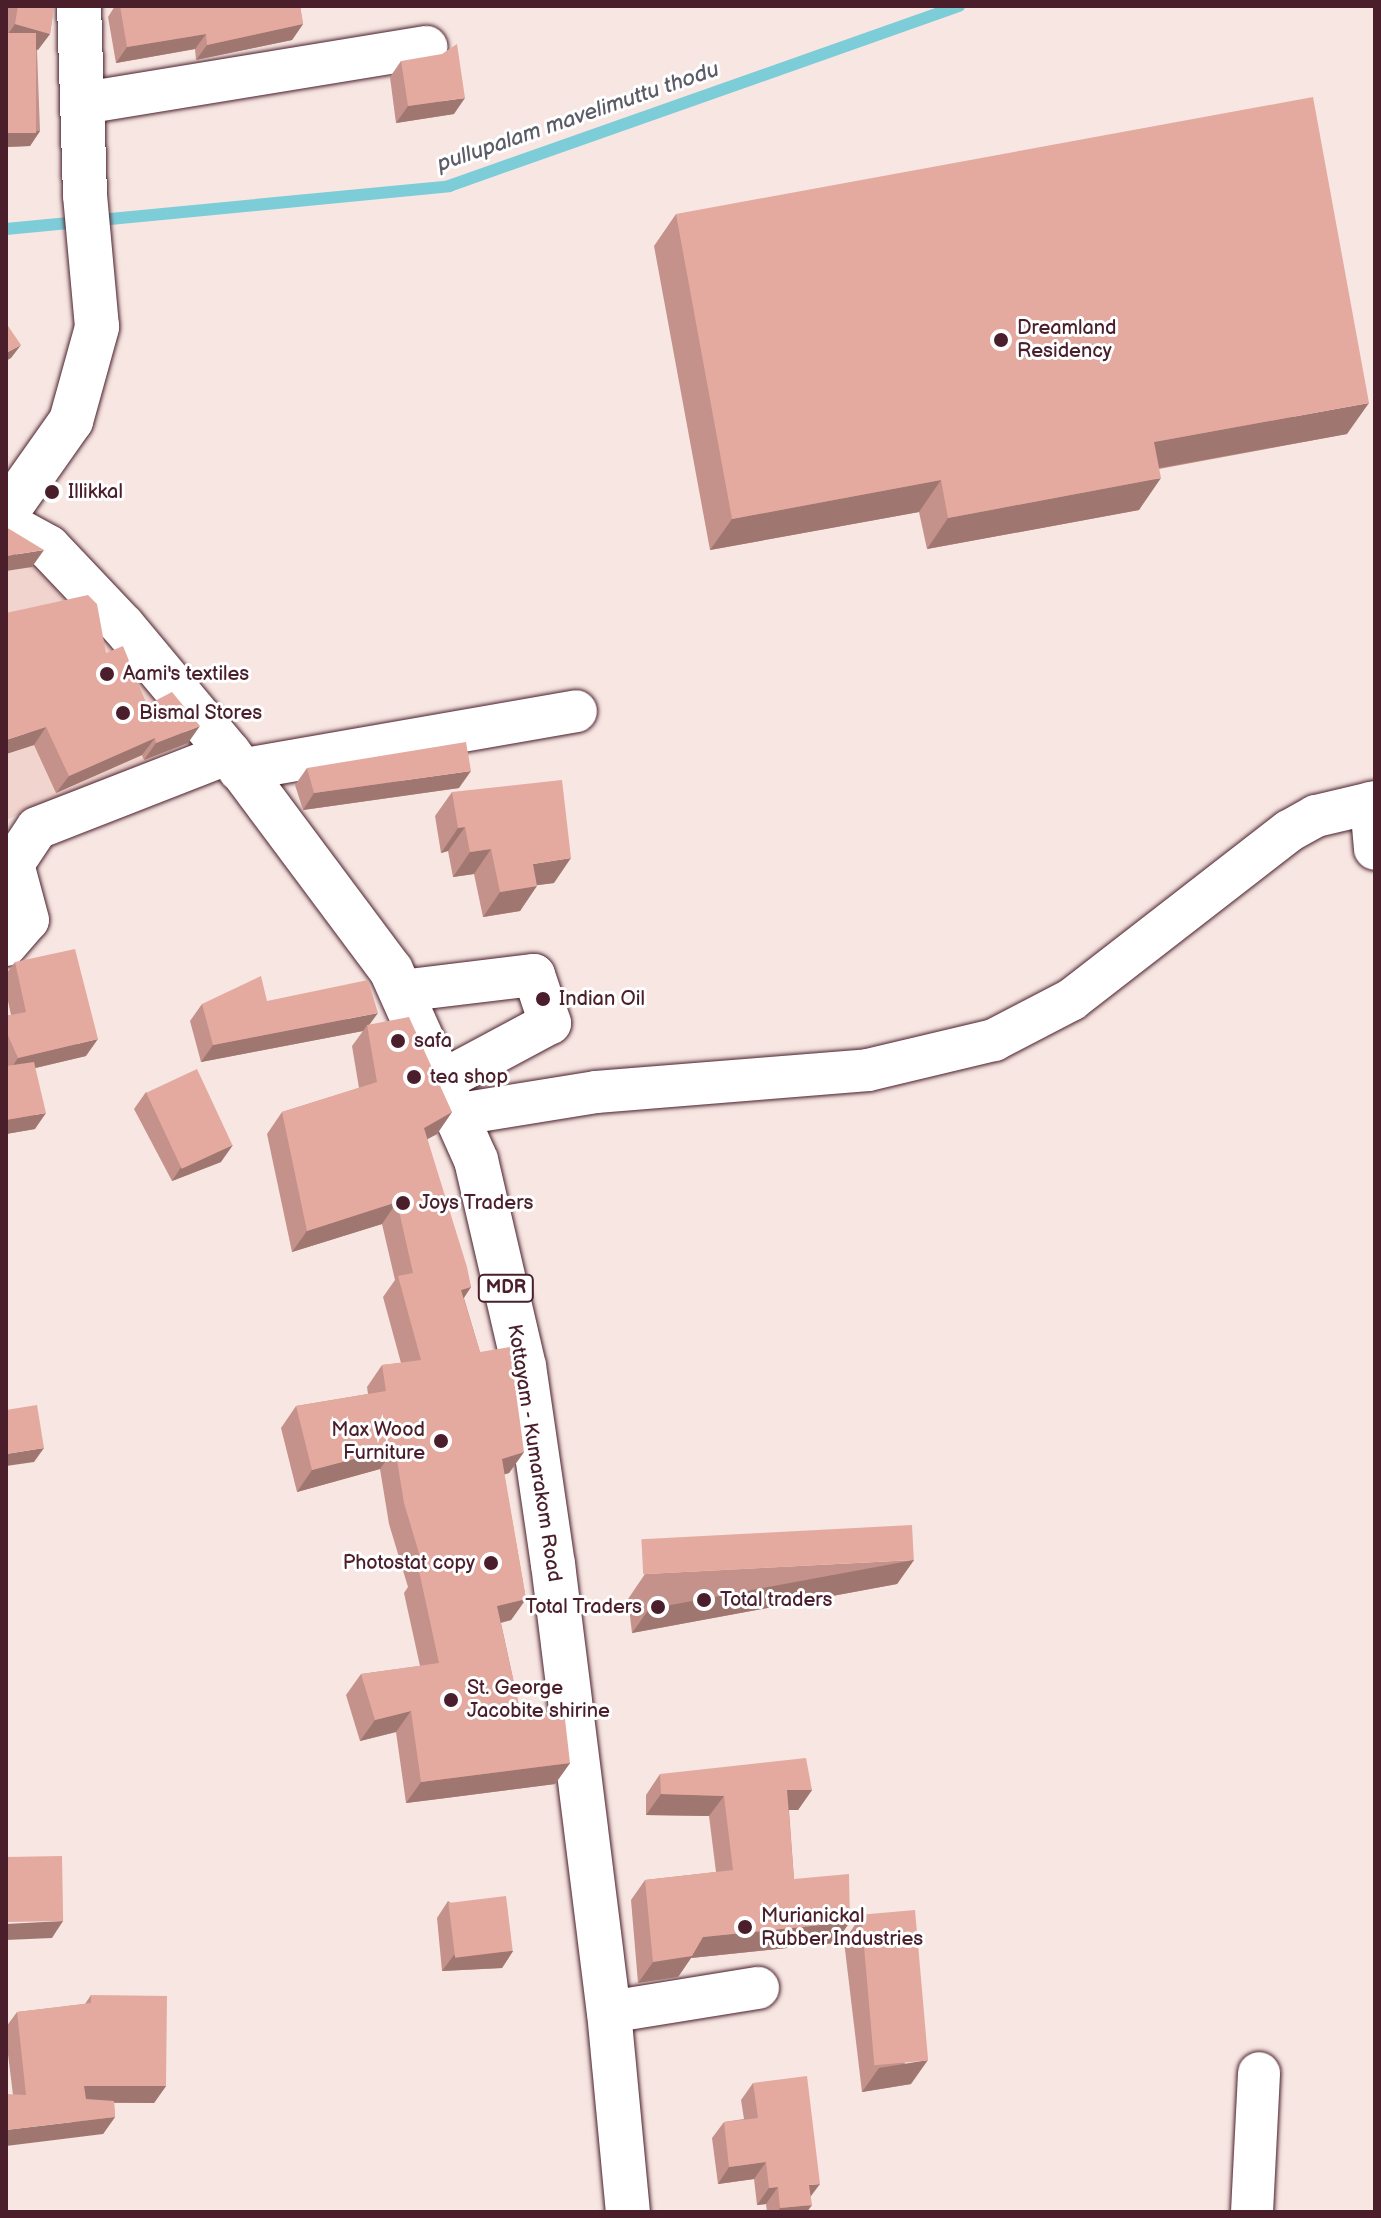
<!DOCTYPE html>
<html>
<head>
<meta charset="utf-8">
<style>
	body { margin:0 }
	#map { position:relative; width:1381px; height:2218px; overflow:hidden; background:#f7e6e2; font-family:"Balsamiq Sans",sans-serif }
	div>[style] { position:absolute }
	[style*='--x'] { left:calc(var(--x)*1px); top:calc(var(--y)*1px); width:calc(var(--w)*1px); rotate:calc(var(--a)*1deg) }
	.built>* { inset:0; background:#f1d4ce }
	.stream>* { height:12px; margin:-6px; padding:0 6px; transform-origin:6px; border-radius:6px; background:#7dcdd8 }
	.roads { filter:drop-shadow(0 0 2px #4a1f2b) drop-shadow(0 0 2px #4a1f2b) }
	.minor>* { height:42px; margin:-21px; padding:0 21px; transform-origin:21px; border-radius:21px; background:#fff }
	.major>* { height:44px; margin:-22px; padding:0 22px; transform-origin:22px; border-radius:22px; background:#fff }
	.wall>* { inset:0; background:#c4928a }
	.shaded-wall>* { inset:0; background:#a07770 }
	.building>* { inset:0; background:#e4aaa0; transform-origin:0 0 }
	.dots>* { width:22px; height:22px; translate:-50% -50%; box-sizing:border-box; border:4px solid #fff; border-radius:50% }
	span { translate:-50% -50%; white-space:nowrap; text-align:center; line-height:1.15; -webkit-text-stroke:6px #fff; paint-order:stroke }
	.shield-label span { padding:2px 6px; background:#fff; border:2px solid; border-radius:6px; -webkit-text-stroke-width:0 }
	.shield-label { font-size:18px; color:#4a1f2b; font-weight:700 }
	.poi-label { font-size:20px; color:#4a1f2b }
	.left { translate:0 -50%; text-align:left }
	.right { translate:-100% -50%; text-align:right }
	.street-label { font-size:20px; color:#4a1f2b }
	.water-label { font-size:22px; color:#5c5c68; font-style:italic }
	.frame { position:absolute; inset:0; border:8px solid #4a1f2b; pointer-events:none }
</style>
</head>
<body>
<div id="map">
	<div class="built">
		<i style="clip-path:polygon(6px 535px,74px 576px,195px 741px,6px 820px)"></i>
	</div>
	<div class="stream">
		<i style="--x:6;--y:229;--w:445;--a:-5.5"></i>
		<i style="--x:449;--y:186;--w:541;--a:-19.44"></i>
	</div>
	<div class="roads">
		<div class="minor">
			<i style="--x:84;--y:103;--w:347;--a:-9.3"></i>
			<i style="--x:239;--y:770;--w:342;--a:-9.9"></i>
			<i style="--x:1371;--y:803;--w:46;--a:85"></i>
			<i style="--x:6;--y:945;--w:33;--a:-49"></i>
			<i style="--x:28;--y:920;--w:58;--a:-105"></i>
			<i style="--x:13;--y:864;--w:43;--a:-56.3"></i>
			<i style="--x:37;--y:828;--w:206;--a:-21.3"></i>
			<i style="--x:401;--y:991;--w:134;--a:-6.9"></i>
			<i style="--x:534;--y:975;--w:51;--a:71.6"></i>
			<i style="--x:550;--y:1023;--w:125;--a:151.8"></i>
			<i style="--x:454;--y:1115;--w:144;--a:-9.2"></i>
			<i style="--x:596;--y:1092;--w:273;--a:-4.6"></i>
			<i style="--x:868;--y:1070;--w:130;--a:-13.4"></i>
			<i style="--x:994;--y:1040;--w:87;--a:-27.5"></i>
			<i style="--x:1071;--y:1000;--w:276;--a:-37.8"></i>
			<i style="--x:1289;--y:831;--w:31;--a:-29"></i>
			<i style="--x:1316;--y:816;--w:61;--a:-13.3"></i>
			<i style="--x:609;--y:2012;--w:151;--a:-9.2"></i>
			<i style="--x:1252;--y:2212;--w:139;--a:-87.1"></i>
		</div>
		<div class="major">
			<i style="--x:6;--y:513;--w:113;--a:-54.8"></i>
			<i style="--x:71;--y:421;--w:98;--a:-74.5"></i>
			<i style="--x:97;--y:327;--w:133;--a:-95.2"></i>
			<i style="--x:85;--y:195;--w:189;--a:-91.8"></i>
			<i style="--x:6;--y:524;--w:48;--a:28.7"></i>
			<i style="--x:48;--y:547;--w:109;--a:46.5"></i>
			<i style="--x:123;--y:626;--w:165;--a:50.2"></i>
			<i style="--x:229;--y:753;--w:271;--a:53.3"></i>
			<i style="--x:391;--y:970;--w:208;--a:65.9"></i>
			<i style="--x:476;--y:1160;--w:212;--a:76.9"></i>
			<i style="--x:524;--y:1366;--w:200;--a:81.7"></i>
			<i style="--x:553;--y:1564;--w:451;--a:82.9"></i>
			<i style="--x:609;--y:2012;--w:201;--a:84.6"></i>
		</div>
	</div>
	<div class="wall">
		<i style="clip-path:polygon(8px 6px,54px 6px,50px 34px,37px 50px,40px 131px,30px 146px,6px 147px,6px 24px)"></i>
		<i style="clip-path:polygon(115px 6px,300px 6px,303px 24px,292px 40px,196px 60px,195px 49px,116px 63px,108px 17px)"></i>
		<i style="clip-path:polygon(401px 61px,454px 114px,396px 123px,390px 77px)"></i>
		<i style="clip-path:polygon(676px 214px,1347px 434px,1159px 469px,1139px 510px,927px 549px,919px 512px,710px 550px,654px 246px)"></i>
		<i style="clip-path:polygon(106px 653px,147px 705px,188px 743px,144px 760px,142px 755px,56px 793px,34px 745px,6px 754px)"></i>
		<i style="clip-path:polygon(307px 768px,459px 788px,303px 810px,295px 785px)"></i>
		<i style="clip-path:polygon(452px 792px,554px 883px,537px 885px,520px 911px,483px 917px,474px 874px,453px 877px,448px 851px,441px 853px,435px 816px)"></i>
		<i style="clip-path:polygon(15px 962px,86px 1056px,35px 1068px,35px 1129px,6px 1134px,6px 1016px,11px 1015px,6px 992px,6px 974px)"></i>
		<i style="clip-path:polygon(267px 1001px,370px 1025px,452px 1112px,437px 1134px,427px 1139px,471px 1287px,464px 1298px,480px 1352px,524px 1452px,509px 1473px,504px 1474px,526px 1599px,511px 1620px,501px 1623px,521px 1715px,570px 1763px,555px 1784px,406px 1803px,396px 1732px,360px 1741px,346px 1695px,361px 1674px,420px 1666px,404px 1593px,408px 1587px,389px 1524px,380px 1469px,297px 1492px,281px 1428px,296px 1406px,368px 1394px,367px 1387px,382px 1365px,401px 1363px,383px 1297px,395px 1280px,382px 1224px,292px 1252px,267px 1134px,282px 1112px,359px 1088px,352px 1046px,363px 1031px,201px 1062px,190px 1021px,202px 1004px)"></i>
		<i style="clip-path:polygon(146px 1092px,221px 1162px,172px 1181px,134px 1109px)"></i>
		<i style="clip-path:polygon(914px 1560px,897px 1584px,632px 1633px,628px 1599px,645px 1574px)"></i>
		<i style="clip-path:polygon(660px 1774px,812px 1790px,798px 1810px,789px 1810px,794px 1879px,835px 1943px,691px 1958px,678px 1977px,638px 1983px,631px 1900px,645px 1880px,716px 1872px,709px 1816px,646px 1815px,646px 1795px)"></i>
		<i style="clip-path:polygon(448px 1901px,513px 1951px,502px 1968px,442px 1971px,437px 1918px)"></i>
		<i style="clip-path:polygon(861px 1916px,911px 2084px,862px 2092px,844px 1941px)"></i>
		<i style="clip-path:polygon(91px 1995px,166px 2086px,154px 2103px,114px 2103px,115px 2117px,103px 2134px,13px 2095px,6px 2038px,6px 2027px,17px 2012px,85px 2004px)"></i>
		<i style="clip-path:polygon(753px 2083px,811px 2196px,807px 2212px,767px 2212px,766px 2204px,757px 2205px,754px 2179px,718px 2184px,712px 2138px,724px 2122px,744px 2119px,741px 2100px)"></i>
	</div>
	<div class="shaded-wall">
		<i style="clip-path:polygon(15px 24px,50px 34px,38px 50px,6px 41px,6px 37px)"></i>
		<i style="clip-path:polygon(303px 24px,292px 40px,196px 60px,207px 45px)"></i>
		<i style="clip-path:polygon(206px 34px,195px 49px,116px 63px,127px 47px)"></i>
		<i style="clip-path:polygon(465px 98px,454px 114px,396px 123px,408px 106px)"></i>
		<i style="clip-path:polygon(40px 131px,30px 146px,6px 147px,6px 133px)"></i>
		<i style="clip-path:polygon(21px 345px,11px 358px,6px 361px,6px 353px)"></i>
		<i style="clip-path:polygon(1369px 403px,1347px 434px,1132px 473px,1154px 442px)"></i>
		<i style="clip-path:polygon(1161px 478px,1139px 510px,927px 549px,948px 518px)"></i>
		<i style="clip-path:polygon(941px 480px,919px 512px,710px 550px,732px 519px)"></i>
		<i style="clip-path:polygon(44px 550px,32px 567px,6px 571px,6px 556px)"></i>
		<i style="clip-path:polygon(200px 726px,188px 743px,144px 760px,156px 743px)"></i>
		<i style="clip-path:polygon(46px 727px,34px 745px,6px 754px,6px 740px)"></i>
		<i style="clip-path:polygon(155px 738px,142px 755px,56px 793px,69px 776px)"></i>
		<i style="clip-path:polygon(471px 771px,459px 788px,303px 810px,314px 793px)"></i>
		<i style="clip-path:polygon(465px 827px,448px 851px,441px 853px,458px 828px)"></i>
		<i style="clip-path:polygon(491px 849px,474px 874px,453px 877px,470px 852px)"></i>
		<i style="clip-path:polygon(571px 858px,554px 883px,516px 888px,533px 864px)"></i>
		<i style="clip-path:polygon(537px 886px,520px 911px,483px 917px,500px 892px)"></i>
		<i style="clip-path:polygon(378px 1013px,367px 1028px,367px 1025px,363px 1031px,201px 1062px,213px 1045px)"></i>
		<i style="clip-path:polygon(98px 1039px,86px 1056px,6px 1075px,18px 1058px)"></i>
		<i style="clip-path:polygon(452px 1112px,437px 1134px,409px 1149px,424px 1128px)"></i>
		<i style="clip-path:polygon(46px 1113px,35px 1129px,6px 1134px,6px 1120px)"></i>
		<i style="clip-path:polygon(233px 1145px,221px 1162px,172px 1181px,183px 1164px)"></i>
		<i style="clip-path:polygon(397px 1202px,382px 1224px,292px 1252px,307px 1231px)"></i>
		<i style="clip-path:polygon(471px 1287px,456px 1309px,461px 1290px)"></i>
		<i style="clip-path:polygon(44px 1448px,34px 1462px,6px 1466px,6px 1454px)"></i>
		<i style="clip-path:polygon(395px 1448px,380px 1469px,297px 1492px,312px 1470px)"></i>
		<i style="clip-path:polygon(524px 1452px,509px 1473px,487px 1480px,502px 1459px)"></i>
		<i style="clip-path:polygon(914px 1560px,897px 1584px,632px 1633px,649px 1609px)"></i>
		<i style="clip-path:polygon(526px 1599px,511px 1620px,482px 1627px,497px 1606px)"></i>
		<i style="clip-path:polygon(411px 1711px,396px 1732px,360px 1741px,375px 1720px)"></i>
		<i style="clip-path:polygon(570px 1763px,555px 1784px,406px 1803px,421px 1782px)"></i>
		<i style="clip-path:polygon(787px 1790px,812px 1790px,798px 1810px,773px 1810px)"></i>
		<i style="clip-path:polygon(661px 1794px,724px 1796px,709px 1816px,646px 1815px)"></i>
		<i style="clip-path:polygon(63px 1921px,52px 1938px,6px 1940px,6px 1924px)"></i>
		<i style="clip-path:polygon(850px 1922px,835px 1943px,691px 1958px,678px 1977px,638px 1983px,653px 1962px,703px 1937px)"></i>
		<i style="clip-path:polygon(513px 1951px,502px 1968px,442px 1971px,454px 1955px)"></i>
		<i style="clip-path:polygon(928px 2060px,911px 2084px,862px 2092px,879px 2068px)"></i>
		<i style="clip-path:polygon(84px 2086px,166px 2086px,154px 2103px,73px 2102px)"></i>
		<i style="clip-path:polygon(115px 2117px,103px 2134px,6px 2146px,6px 2130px)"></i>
		<i style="clip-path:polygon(766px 2162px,754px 2179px,718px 2184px,729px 2167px)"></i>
		<i style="clip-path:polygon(820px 2184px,808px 2200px,809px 2185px)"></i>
		<i style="clip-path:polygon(778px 2187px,766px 2204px,757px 2205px,769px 2188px)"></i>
		<i style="clip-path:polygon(812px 2205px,807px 2212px,778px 2212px,780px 2208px)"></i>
	</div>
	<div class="building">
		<i style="clip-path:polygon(18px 6px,54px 6px,50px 34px,15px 24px)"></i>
		<i style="clip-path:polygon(120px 6px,300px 6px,303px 24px,207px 45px,206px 34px,127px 47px)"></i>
		<i style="left:6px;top:33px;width:30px;height:100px"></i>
		<i style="clip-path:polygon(457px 44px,465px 98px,408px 106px,401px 61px,442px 54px)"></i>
		<i style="clip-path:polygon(1313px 97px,1369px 403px,1154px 442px,1161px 478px,948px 518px,941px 480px,732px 519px,676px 214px)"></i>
		<i style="clip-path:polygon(6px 323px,21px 345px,6px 353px)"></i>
		<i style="clip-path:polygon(6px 527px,44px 550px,6px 556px)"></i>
		<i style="clip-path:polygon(88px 595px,97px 604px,106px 653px,123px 646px,147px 705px,172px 692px,200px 726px,156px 743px,155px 738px,69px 776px,46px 727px,6px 740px,6px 613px)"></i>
		<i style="clip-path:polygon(466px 742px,471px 771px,314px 793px,307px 768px)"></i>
		<i style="clip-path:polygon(562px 780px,571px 858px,533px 864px,537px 886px,500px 892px,491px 849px,470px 852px,465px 827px,458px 828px,452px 792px)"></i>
		<i style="clip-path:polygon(75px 949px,98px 1039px,18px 1058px,6px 1031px,6px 1016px,26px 1012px,15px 962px)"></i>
		<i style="clip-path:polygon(261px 976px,267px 1001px,368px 980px,378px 1013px,213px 1045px,202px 1004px)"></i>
		<i style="clip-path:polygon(409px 1017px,452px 1112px,424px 1128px,467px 1267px,471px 1287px,461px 1290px,480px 1352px,510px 1347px,524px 1452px,502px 1459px,526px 1599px,497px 1606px,521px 1715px,564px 1710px,570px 1763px,421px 1782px,411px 1711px,375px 1720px,361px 1674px,439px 1663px,419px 1571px,424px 1570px,404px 1503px,395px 1448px,312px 1470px,296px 1406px,386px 1391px,382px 1365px,421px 1360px,398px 1276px,413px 1273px,397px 1202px,307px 1231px,282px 1112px,377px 1082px,367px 1025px)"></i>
		<i style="clip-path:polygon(34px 1062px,46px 1113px,6px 1120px,6px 1066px)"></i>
		<i style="left:197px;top:1069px;width:84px;height:56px;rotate:65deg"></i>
		<i style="clip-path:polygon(37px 1405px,44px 1448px,6px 1454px,6px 1410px)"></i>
		<i style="left:912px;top:1525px;width:35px;height:271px;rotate:87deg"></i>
		<i style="clip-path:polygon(806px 1758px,812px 1790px,787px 1790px,794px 1879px,849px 1874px,850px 1922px,703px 1937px,692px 1956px,653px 1962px,645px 1880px,733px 1870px,724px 1796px,661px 1794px,660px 1774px)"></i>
		<i style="left:62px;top:1856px;width:65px;height:56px;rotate:89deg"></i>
		<i style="left:506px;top:1896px;width:55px;height:58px;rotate:83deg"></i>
		<i style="left:915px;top:1910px;width:151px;height:54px;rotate:85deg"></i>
		<i style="clip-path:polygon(91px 1995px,167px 1996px,166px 2086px,84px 2086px,86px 2099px,114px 2101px,115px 2117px,6px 2130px,6px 2094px,26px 2095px,17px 2012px,91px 2003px)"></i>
		<i style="clip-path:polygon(807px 2076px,820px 2184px,809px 2185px,812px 2205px,780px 2208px,778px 2187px,769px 2188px,766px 2162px,729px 2167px,724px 2122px,758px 2118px,753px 2083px)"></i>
	</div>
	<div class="dots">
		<i style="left:1001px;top:340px;background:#4a1f2b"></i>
		<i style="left:52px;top:492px;background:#4a1f2b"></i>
		<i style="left:107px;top:674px;background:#4a1f2b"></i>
		<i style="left:123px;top:713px;background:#4a1f2b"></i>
		<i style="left:543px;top:999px;background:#4a1f2b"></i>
		<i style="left:398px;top:1041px;background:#4a1f2b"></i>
		<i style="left:414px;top:1077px;background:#4a1f2b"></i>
		<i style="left:403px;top:1203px;background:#4a1f2b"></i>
		<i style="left:441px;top:1441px;background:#4a1f2b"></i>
		<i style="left:491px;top:1563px;background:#4a1f2b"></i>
		<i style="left:704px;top:1600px;background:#4a1f2b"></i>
		<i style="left:658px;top:1607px;background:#4a1f2b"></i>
		<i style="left:451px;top:1700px;background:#4a1f2b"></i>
		<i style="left:745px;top:1927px;background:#4a1f2b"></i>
	</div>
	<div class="shield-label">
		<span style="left:506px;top:1288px">MDR</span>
	</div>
	<div class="poi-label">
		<span class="left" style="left:1017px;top:340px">Dreamland<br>Residency</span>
		<span class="left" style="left:68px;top:492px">Illikkal</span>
		<span class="left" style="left:123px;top:674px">Aami's textiles</span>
		<span class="left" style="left:139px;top:713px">Bismal Stores</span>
		<span class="left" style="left:559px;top:999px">Indian Oil</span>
		<span class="left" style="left:414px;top:1041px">safa</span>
		<span class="left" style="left:430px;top:1077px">tea shop</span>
		<span class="left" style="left:419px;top:1203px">Joys Traders</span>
		<span class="right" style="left:425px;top:1442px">Max Wood<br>Furniture</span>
		<span class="right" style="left:475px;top:1563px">Photostat copy</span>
		<span class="left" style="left:720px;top:1600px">Total traders</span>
		<span class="right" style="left:642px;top:1607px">Total Traders</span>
		<span class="left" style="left:467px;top:1700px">St. George<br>Jacobite shirine</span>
		<span class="left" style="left:761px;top:1928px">Murianickal<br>Rubber Industries</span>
	</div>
	<div class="street-label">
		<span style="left:534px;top:1453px;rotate:81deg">Kottayam - Kumarakom Road</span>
	</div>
	<div class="water-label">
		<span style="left:578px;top:117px;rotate:-19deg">pullupalam mavelimuttu thodu</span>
	</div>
	<div class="frame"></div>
</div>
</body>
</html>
